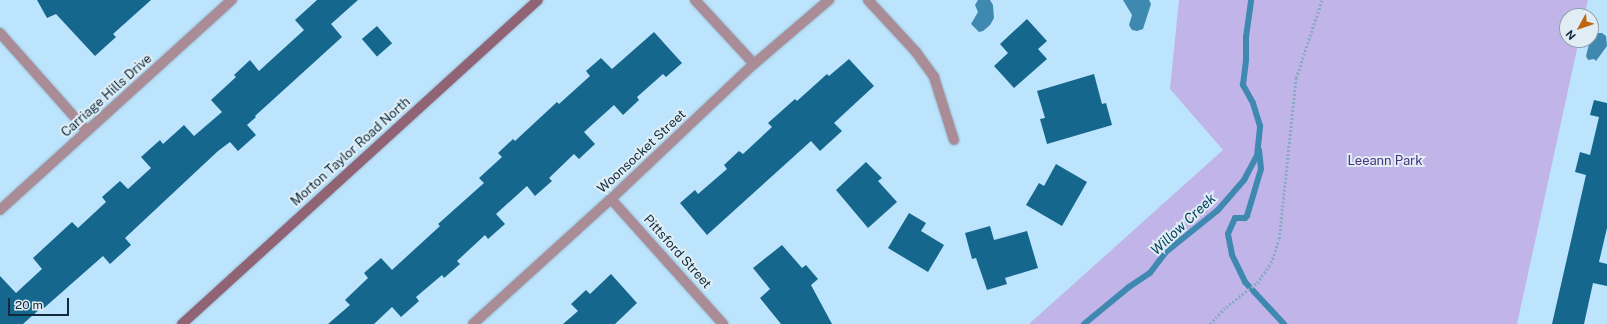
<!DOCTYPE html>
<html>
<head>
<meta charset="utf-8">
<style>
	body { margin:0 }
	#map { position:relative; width:1607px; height:324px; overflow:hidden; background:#bce4fc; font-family:"Public Sans",sans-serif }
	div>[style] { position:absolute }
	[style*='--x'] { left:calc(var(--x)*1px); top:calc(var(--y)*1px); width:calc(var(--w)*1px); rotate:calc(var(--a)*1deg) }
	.green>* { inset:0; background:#c0b4e8 }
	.water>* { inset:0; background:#3f89b1 }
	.stream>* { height:6px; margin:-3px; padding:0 3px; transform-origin:3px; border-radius:3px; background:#3f89b1 }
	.building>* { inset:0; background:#16678d; transform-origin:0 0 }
	.path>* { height:2.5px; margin-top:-1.25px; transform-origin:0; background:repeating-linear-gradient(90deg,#87acc1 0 2px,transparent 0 4px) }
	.roads { filter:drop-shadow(0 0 1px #9abfd6) drop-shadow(0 0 1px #9abfd6) }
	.street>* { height:10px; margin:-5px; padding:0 5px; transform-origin:5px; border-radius:5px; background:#aa8c97 }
	.secondary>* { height:10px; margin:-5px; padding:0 5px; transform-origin:5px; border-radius:5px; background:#906475 }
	span { translate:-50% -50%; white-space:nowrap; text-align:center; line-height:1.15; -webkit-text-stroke:4px #e0edf5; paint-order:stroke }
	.street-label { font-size:13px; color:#102c3c }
	.park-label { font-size:13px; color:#4b3380 }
	.water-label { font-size:14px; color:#01425e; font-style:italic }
	.north { position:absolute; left:1559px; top:8px; width:40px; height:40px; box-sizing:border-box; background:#e0edf5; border:1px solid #8da0ab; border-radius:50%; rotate:230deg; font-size:11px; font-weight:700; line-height:16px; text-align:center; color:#102c3c }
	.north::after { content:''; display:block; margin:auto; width:14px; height:18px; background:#bf640f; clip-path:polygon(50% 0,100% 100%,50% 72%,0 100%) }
	.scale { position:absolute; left:8px; top:298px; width:61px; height:18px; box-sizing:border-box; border:2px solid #102c3c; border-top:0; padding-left:5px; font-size:12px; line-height:14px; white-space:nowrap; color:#102c3c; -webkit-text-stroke:3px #e0edf5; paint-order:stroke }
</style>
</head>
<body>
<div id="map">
	<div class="green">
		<i style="clip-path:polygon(1179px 0,1588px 0,1584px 16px,1567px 16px,1567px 40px,1579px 40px,1517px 324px,1029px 324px,1223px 150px,1170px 89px)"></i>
	</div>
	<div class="water">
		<i style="clip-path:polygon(978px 0,990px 0,993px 5px,994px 18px,990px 25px,983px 31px,979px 32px,971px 24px,978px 12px,975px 5px)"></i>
		<i style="clip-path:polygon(1123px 0,1149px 0,1151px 4px,1143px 29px,1137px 31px,1132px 30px,1129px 25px,1132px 15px)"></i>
		<i style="clip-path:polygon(1597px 33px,1602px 33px,1606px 36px,1607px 46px,1596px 61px,1594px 59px,1588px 60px,1586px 56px,1591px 36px)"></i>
	</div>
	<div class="stream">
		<i style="--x:1259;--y:150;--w:19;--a:84"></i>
		<i style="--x:1261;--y:169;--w:49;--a:106.6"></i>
		<i style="--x:1247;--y:216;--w:3;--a:135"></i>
		<i style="--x:1245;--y:218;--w:10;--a:180"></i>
		<i style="--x:1235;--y:218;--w:17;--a:114"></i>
		<i style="--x:1228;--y:234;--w:21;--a:79"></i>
		<i style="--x:1232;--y:255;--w:30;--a:64"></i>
		<i style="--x:1245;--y:282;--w:57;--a:47.1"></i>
		<i style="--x:1084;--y:324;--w:58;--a:-39.4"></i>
		<i style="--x:1129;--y:287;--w:25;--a:-34"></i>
		<i style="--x:1150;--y:273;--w:26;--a:-53"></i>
		<i style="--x:1166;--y:252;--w:67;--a:-38.9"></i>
		<i style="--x:1218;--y:210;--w:40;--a:-49"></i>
		<i style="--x:1244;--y:180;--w:27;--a:-62"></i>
		<i style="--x:1257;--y:156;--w:30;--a:-84"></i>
		<i style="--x:1260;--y:126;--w:24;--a:-107"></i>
		<i style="--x:1253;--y:103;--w:21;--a:-119"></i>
		<i style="--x:1243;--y:85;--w:25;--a:-83"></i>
		<i style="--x:1246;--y:60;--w:23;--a:-90"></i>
		<i style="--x:1246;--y:37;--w:37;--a:-82"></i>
	</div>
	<div class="building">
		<i style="clip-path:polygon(37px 0,151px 0,113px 34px,116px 37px,95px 56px,56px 14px,47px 18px)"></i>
		<i style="clip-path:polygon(317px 0,358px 0,331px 24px,342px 37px,255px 116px,256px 117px,247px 125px,256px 135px,238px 151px,230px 142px,218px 151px,125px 238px,131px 245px,110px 264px,103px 256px,44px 308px,42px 307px,23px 324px,0 324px,0 276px,16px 293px,42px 269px,33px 258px,72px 222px,78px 228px,106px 202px,102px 197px,120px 181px,128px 189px,151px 168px,141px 157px,160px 140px,163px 144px,184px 125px,194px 136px,222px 112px,211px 100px,236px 77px,234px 75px,250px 60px,259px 71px,304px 30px,295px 20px)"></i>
		<i style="clip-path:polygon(1027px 19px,1047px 41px,1038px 49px,1047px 59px,1014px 88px,994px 66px,1008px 53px,1000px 44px)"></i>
		<i style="left:377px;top:26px;width:23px;height:20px;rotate:49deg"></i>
		<i style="clip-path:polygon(654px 32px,682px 63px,666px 77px,663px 74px,637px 97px,639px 100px,623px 115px,614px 105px,584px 132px,595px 144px,579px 159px,574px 154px,549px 178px,552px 181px,535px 196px,527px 186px,496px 214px,505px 224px,488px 239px,485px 235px,457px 261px,460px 264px,444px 278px,442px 275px,416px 297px,419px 301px,401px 317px,392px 307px,374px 324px,328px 324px,350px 305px,345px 300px,368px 278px,364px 273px,381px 258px,392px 270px,440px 226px,438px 224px,484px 183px,479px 178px,502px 157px,498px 153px,513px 139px,515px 141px,557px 102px,559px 104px,590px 76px,586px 71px,601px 58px,612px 69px)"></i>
		<i style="clip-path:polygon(849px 59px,874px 86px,834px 123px,842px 131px,820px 151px,811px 141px,707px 235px,680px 203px,695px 190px,698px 194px,727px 169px,724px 165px,739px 151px,743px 154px,772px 127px,768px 123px,795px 99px,797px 101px,827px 74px,829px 76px)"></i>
		<i style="clip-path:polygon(1094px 74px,1102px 104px,1106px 103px,1112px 125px,1047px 144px,1040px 119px,1045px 118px,1037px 91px)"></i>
		<i style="clip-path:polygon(1594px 100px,1607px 103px,1607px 228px,1599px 262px,1607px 264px,1607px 286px,1593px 283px,1584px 324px,1552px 324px,1586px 175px,1575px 172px,1580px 152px,1590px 155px,1599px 117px,1590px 115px)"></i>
		<i style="clip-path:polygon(866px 162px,882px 178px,878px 181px,897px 202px,868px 228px,836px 190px)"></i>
		<i style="clip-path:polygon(1056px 164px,1087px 182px,1062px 226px,1026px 205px,1039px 183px,1044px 186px)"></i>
		<i style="clip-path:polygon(909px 213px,926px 223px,921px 231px,944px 245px,928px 272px,888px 248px)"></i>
		<i style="clip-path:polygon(990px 226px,994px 240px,1027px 231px,1038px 268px,1005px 278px,1007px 284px,987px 290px,976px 258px,972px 259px,965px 233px)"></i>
		<i style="clip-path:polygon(782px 245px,802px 268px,806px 265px,818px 279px,811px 285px,832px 324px,781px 324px,760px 298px,770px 289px,753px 268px)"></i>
		<i style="clip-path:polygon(611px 274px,637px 303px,615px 324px,563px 324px,578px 311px,571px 304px,586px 290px,590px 294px)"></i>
	</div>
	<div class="path">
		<i style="--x:1210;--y:324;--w:23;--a:-47"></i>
		<i style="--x:1226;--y:307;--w:39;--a:-38"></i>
		<i style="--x:1257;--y:283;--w:24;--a:-55"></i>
		<i style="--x:1271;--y:263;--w:25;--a:-72"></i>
		<i style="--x:1279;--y:239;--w:162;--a:-84"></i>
		<i style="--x:1296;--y:78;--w:82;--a:-71.6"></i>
	</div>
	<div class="roads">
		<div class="street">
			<i style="--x:695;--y:0;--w:87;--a:47.3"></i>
			<i style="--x:868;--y:0;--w:71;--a:47.3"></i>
			<i style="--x:916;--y:52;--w:31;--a:54"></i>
			<i style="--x:934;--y:77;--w:66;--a:72.4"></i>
			<i style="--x:0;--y:33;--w:131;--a:48.4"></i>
			<i style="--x:611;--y:199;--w:168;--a:48.1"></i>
			<i style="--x:0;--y:210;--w:313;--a:-42.2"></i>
			<i style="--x:473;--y:324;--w:186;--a:-42.2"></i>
			<i style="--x:611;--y:199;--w:197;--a:-43.4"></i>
			<i style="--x:754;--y:64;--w:99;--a:-40.5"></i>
		</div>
		<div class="secondary">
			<i style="--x:182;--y:324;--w:481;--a:-42.3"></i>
		</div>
	</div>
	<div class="street-label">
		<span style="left:107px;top:96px;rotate:-42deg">Carriage Hills Drive</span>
		<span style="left:351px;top:152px;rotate:-42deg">Morton Taylor Road North</span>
		<span style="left:642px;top:152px;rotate:-43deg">Woonsocket Street</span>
		<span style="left:677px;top:252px;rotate:48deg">Pittsford Street</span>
	</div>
	<div class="park-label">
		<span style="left:1385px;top:161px">Leeann Park</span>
	</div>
	<div class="water-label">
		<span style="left:1183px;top:224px;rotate:-43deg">Willow Creek</span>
	</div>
	<div class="north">N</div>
	<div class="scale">20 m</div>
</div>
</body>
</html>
